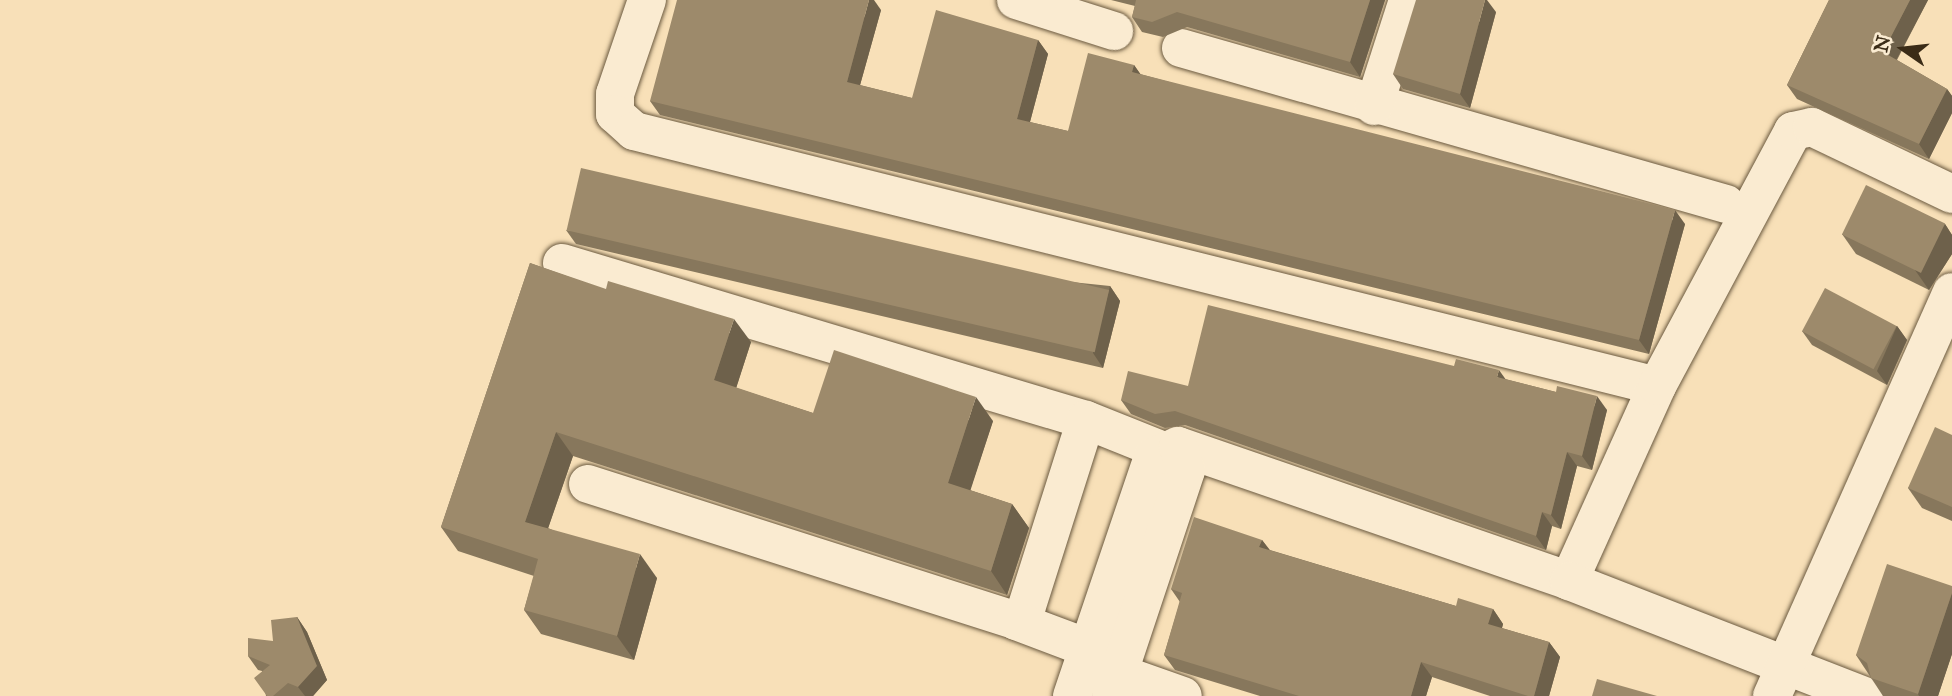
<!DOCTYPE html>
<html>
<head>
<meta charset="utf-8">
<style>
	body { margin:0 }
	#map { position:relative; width:1952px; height:696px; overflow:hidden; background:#f8e0b8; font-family:"IM FELL Great Primer",serif }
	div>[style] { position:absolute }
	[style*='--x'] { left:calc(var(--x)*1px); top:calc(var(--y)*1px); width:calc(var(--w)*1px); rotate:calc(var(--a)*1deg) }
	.roads { filter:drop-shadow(0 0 2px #6a593f) drop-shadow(0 0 2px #6a593f) }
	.minor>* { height:38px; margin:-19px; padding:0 19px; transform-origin:19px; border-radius:19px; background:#faebd1 }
	.wall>* { inset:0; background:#87775c }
	.shaded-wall>* { inset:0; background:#6e614b }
	.building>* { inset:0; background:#9d8a6b; transform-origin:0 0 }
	span { translate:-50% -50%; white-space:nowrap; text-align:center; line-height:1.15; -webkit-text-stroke:5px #faebd1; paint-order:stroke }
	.north { position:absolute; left:1868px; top:14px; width:70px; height:70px; -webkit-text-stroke:5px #faebd1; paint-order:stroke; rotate:284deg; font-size:19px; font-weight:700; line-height:28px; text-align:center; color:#3b2c17 }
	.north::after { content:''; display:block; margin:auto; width:24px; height:32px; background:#3b2c17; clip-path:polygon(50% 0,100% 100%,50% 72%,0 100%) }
</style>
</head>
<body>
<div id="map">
	<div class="roads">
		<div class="minor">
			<i style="--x:647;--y:0;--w:99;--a:108.8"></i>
			<i style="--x:615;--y:94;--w:20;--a:90"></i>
			<i style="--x:615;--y:114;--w:25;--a:42"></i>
			<i style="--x:634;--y:131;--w:1054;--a:14"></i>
			<i style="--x:1016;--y:0;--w:103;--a:17.6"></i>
			<i style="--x:1181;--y:48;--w:567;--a:15.97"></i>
			<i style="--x:1374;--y:106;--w:111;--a:-72.2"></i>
			<i style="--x:562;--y:263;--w:547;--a:16.68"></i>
			<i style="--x:1086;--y:420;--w:86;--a:21.8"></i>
			<i style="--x:588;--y:484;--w:449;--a:17.7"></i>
			<i style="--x:1016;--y:621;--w:16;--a:-50"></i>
			<i style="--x:1026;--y:609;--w:198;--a:-72.4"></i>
			<i style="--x:1569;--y:581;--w:214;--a:-65.7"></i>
			<i style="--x:1657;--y:386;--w:289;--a:-61.9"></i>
			<i style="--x:1793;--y:131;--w:19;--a:-12"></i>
			<i style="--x:1812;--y:127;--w:155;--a:25.6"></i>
			<i style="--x:1016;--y:621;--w:77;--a:20.6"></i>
			<i style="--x:1095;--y:665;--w:93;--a:19.4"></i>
			<i style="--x:1072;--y:696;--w:252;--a:-71.3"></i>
			<i style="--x:1153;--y:457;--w:27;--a:-24"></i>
			<i style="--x:1178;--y:446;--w:414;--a:19"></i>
			<i style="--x:1569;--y:581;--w:317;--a:21.3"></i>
			<i style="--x:1111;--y:696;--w:238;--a:-71.6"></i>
			<i style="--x:1186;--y:470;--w:25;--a:-108"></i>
			<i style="--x:1772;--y:696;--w:442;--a:-66"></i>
		</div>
	</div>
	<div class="wall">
		<i style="clip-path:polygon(1111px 0,1385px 0,1360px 77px,1187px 27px,1163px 37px,1142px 32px,1132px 17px,1135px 6px)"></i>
		<i style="clip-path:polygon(1829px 0,1928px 0,1897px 60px,1947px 89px,1952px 96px,1952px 113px,1929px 159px,1797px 99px,1787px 85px)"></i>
		<i style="clip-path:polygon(881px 10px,860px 85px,912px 98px,1038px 40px,1048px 54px,1030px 122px,1068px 131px,1134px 65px,1140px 74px,1685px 224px,1649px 354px,660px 115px,650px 101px)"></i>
		<i style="clip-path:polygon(1496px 12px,1470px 108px,1403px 89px,1393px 74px)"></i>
		<i style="clip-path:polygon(1945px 224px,1952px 235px,1952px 254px,1929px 290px,1856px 254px,1842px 234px)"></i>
		<i style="clip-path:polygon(566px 230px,1110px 286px,1120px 301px,1103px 368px,576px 244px)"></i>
		<i style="clip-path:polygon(530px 263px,751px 342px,736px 388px,813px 413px,993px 421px,970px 490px,1012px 504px,1029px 528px,1007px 595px,573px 456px,548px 528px,657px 578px,634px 660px,541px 634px,524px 610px,534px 576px,458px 551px,441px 527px)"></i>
		<i style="clip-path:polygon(1897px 326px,1907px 340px,1887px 385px,1812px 345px,1802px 331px)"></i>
		<i style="clip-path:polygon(1505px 379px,1556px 392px,1607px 410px,1592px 470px,1577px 466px,1561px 529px,1552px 526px,1546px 550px,1185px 425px,1165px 428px,1131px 414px,1121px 400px,1188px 386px)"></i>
		<i style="clip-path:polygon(1952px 435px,1952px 521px,1922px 508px,1908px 488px)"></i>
		<i style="clip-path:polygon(1262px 540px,1270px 550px,1456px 606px,1493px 609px,1503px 624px,1502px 628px,1549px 642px,1560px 657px,1549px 696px,1490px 696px,1432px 677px,1426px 696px,1260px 696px,1175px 670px,1164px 655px,1180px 602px,1171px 589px)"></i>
		<i style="clip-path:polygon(1952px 586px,1952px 654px,1938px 696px,1883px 696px,1856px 655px)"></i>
		<i style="clip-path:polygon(297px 617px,307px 632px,327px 680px,313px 696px,266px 696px,262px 671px,258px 670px,248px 656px,273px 641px)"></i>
	</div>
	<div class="shaded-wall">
		<i style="clip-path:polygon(869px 0,874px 0,881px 10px,857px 96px,847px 82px)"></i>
		<i style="clip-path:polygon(1370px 0,1385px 0,1360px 77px,1350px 62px)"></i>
		<i style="clip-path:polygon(1485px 0,1487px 0,1496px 12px,1470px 108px,1460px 94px)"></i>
		<i style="clip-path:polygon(1910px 0,1928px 0,1893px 66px,1883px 52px)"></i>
		<i style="clip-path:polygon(1038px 40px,1048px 54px,1027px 133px,1017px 119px)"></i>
		<i style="clip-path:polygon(1134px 65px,1144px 79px,1132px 72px)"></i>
		<i style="clip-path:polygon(1947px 89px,1952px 96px,1952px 113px,1929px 159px,1919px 144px)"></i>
		<i style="clip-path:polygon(1675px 210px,1685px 224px,1649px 354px,1639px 340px)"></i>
		<i style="clip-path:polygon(1945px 224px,1952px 235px,1952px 254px,1929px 290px,1915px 270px)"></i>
		<i style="clip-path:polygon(1110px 286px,1120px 301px,1103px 368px,1093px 353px)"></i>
		<i style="clip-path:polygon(734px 319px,751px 342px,731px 404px,714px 380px)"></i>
		<i style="clip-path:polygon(1897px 326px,1907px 340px,1887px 385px,1877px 371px)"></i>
		<i style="clip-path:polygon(1499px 370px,1509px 384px,1497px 377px)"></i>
		<i style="clip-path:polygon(1597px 396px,1607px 410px,1592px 470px,1582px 456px)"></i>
		<i style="clip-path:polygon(976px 397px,993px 421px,965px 507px,948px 483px)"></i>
		<i style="clip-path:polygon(556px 432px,573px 456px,542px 546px,525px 522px)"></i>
		<i style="clip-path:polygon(1567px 452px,1577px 466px,1561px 529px,1551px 515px)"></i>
		<i style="clip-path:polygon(1012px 504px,1029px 528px,1007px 595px,991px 571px)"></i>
		<i style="clip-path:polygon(1542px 512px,1552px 526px,1546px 550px,1536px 536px)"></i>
		<i style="clip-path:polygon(1262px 540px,1273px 555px,1259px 547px)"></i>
		<i style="clip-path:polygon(640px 554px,657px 578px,634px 660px,617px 636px)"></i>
		<i style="clip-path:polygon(1952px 593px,1952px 654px,1938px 696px,1919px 696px,1918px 694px)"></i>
		<i style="clip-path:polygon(1493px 609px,1503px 624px,1499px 639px,1488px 624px)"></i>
		<i style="clip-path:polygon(297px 617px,307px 632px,327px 680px,313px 696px,305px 696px,298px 687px)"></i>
		<i style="clip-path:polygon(1549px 642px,1560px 657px,1549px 696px,1534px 696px)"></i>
		<i style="clip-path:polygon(1421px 662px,1432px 677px,1426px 696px,1411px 696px)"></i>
	</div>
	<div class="building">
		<i style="clip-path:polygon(677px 0,869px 0,847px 82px,912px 98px,936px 10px,1038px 40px,1017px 119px,1068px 131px,1088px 53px,1134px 65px,1132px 72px,1675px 210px,1639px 340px,650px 101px)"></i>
		<i style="clip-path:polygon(1136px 0,1370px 0,1350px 62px,1177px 12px,1152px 22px,1132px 17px)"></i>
		<i style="clip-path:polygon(1416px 0,1485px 0,1460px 94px,1393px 74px)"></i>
		<i style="clip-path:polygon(1829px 0,1910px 0,1883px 52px,1947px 89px,1919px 144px,1787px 85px)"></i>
		<i style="left:581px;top:168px;width:542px;height:64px;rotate:13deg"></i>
		<i style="left:1866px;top:185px;width:88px;height:55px;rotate:26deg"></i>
		<i style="clip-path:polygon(530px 263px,606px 289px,608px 281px,734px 319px,714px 380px,813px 413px,834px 350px,976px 397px,948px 483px,1012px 504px,991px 571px,556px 432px,525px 522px,640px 554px,617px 636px,524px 610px,538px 559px,441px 527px)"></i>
		<i style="left:1825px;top:288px;width:81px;height:49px;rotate:28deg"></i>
		<i style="clip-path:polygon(1208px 305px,1454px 366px,1456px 359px,1499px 370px,1497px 377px,1556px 392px,1557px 386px,1597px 396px,1582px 456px,1567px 452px,1551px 515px,1542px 512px,1536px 536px,1175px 411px,1155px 414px,1121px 400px,1128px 371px,1188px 386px)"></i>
		<i style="clip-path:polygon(1935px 427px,1952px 435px,1952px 507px,1908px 488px)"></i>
		<i style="clip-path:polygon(1194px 517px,1262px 540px,1259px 547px,1456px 606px,1458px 598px,1493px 609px,1488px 624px,1549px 642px,1534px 696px,1528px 696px,1421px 662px,1411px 696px,1299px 696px,1164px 655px,1182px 593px,1171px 589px)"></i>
		<i style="clip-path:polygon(1887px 564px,1952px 586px,1952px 593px,1918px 694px,1871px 678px,1867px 663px,1856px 655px)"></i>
		<i style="clip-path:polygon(297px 617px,317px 666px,298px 687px,288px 683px,273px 696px,267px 696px,254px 678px,270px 665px,248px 656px,248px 638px,273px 641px,271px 620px)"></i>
		<i style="clip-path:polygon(1597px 679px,1657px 696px,1592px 696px)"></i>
	</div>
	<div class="north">N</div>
</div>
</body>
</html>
